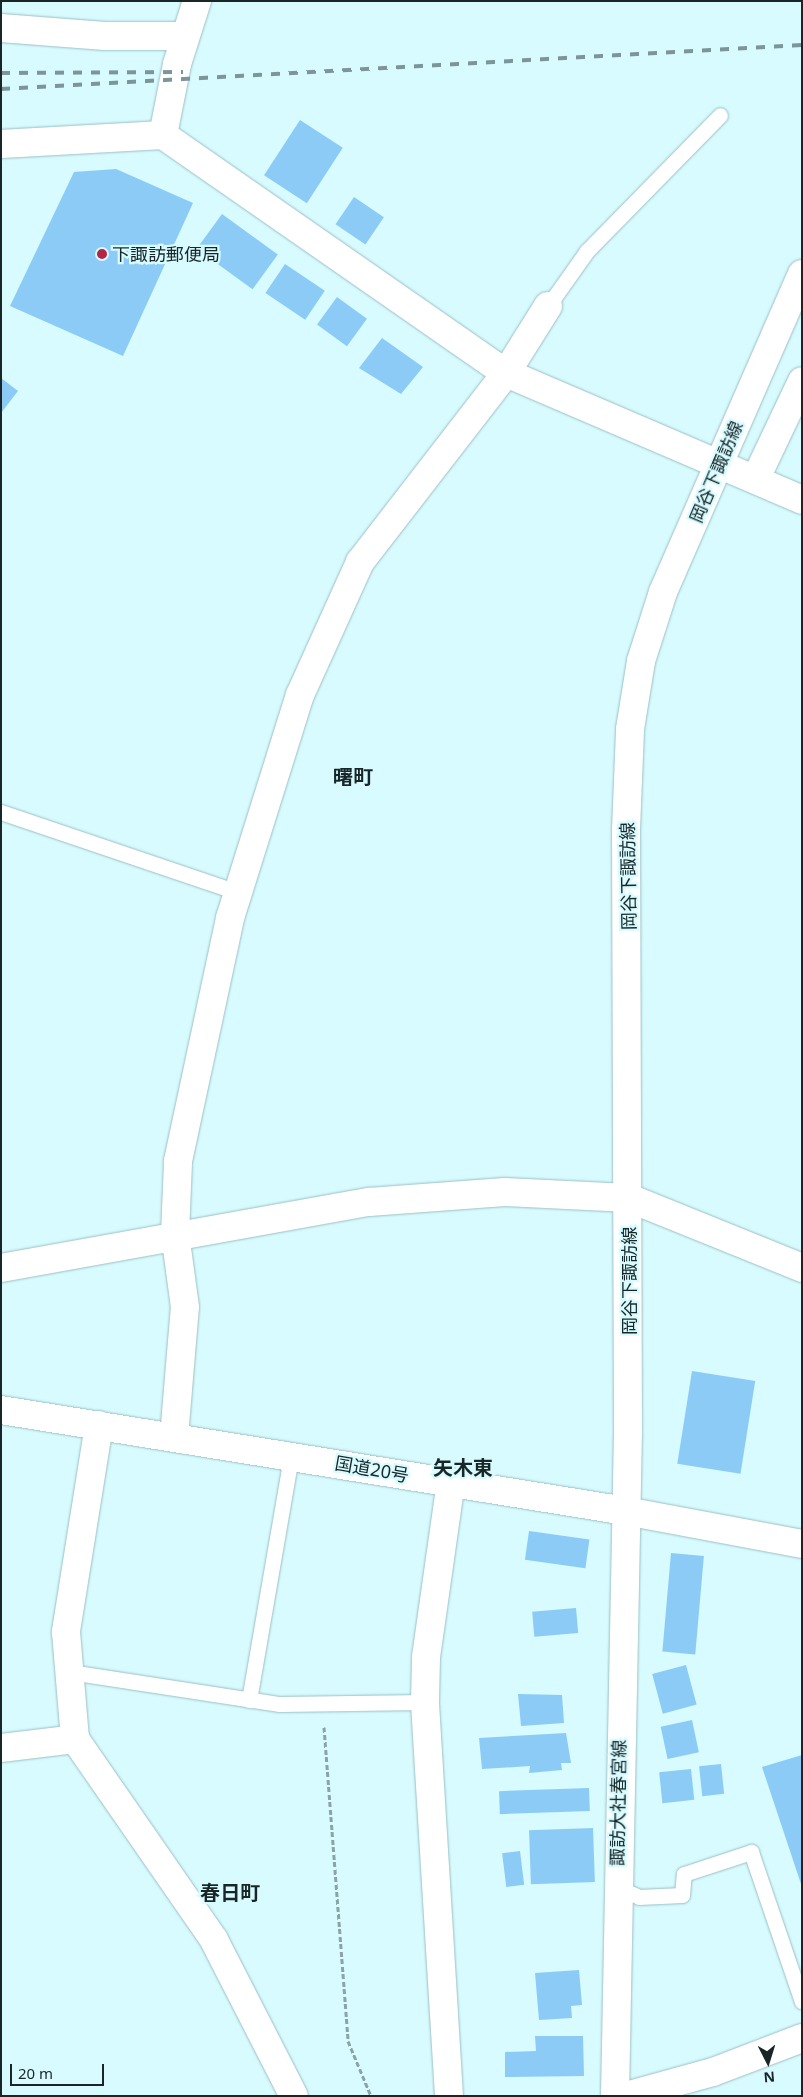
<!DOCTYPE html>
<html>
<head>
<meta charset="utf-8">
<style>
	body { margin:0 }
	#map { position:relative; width:803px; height:2097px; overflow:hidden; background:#d7fbff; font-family:"Noto Sans","Noto Sans JP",sans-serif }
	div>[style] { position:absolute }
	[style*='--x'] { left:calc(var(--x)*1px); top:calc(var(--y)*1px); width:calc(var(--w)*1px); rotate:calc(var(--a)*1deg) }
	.building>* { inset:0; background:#8bcbf6; transform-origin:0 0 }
	.path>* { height:3px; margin-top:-1.5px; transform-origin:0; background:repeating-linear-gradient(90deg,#89a3a6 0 5px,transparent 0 7.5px) }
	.roads { filter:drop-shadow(0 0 1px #9cbfc3) drop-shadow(0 0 1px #9cbfc3) }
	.service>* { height:15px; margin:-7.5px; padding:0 7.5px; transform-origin:7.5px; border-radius:7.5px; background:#fff }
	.minor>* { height:28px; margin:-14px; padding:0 14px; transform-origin:14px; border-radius:14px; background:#fff }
	.tertiary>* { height:28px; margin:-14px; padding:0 14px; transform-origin:14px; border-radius:14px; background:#fff }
	.secondary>* { height:28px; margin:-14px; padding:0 14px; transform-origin:14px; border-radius:14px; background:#fff }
	.trunk>* { height:28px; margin:-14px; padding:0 14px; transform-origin:14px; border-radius:14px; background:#fff }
	.rail>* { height:4px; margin-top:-2px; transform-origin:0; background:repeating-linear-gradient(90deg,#7c9598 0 9px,transparent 0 18px) }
	.dots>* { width:14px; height:14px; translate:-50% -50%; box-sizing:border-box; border:2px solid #d7fbff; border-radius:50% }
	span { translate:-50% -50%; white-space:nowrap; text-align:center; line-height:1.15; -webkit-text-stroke:4.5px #d7fbff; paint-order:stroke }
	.poi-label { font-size:18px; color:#192628 }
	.left { translate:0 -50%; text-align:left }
	.street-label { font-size:18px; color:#192628 }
	.quarter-label { font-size:20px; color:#192628; font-weight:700 }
	.frame { position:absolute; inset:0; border:2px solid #192628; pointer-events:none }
	.north { position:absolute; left:743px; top:2037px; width:50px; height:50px; -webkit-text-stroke:4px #d7fbff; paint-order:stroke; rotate:175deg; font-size:14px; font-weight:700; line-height:20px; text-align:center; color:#192628 }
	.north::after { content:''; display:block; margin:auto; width:18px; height:22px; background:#192628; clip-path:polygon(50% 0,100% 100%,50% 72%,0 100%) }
	.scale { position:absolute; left:10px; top:2064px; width:94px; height:22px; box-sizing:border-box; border:2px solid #192628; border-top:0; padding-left:6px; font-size:15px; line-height:18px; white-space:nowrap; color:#192628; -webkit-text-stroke:4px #d7fbff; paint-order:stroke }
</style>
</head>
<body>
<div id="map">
	<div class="building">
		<i style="left:300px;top:120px;width:51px;height:66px;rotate:33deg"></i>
		<i style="clip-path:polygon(116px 169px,193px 203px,123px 356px,10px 306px,74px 172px)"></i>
		<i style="left:354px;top:197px;width:36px;height:33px;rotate:34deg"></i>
		<i style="left:222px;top:214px;width:69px;height:43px;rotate:36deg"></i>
		<i style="left:285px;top:264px;width:48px;height:35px;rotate:34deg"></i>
		<i style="left:337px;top:297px;width:37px;height:34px;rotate:36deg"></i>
		<i style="clip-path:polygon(382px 338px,423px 367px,401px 394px,359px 368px)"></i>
		<i style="clip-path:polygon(1px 378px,18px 391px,1px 413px)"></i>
		<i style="left:692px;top:1371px;width:64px;height:94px;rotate:9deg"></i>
		<i style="left:529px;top:1531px;width:61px;height:29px;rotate:8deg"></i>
		<i style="left:671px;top:1553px;width:33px;height:99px;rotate:5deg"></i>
		<i style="left:576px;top:1608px;width:25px;height:44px;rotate:85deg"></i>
		<i style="left:686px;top:1665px;width:41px;height:35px;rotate:75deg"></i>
		<i style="clip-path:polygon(518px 1694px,562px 1695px,564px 1723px,521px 1726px)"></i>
		<i style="left:692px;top:1720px;width:33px;height:32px;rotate:78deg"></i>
		<i style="clip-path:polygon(566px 1733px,571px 1763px,561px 1763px,562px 1770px,529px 1773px,530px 1766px,482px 1769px,479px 1738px)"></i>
		<i style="clip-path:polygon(802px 1755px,802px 1884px,801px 1884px,762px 1767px)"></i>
		<i style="left:721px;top:1764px;width:30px;height:22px;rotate:84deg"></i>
		<i style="left:691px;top:1769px;width:31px;height:32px;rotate:84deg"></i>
		<i style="left:589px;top:1788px;width:23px;height:90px;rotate:88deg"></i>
		<i style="left:593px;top:1828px;width:54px;height:64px;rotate:88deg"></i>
		<i style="left:520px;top:1851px;width:34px;height:18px;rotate:83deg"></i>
		<i style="clip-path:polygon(579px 1970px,582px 2005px,571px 2006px,572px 2018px,539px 2020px,535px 1973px)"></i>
		<i style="clip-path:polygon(535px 2036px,583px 2036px,584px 2076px,505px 2077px,505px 2052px,536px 2051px)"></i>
	</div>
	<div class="path">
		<i style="--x:324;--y:1727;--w:315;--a:85.6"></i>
		<i style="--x:348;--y:2041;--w:60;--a:67.3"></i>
	</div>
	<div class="roads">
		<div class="service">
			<i style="--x:548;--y:306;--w:67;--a:-54.7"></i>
			<i style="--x:587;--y:251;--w:190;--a:-45.6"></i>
			<i style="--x:1;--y:812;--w:250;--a:18.7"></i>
			<i style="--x:70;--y:1672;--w:212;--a:8.7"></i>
			<i style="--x:280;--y:1704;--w:145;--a:-0.8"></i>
			<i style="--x:249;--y:1700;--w:248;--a:-80.2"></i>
			<i style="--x:617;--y:1887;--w:24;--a:24"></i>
			<i style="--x:639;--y:1897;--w:43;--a:-2.7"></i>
			<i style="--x:682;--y:1895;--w:21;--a:-85"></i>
			<i style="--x:684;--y:1874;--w:71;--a:-18.2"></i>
			<i style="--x:751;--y:1852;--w:158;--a:71.2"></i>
		</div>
		<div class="minor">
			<i style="--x:1;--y:28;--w:104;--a:4.4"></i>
			<i style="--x:105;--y:36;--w:80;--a:0"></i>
			<i style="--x:163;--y:135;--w:72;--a:-78.8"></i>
			<i style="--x:177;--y:64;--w:66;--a:-72.4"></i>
			<i style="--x:756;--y:478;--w:107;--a:-64.6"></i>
			<i style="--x:1;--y:1268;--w:374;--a:-10.2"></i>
			<i style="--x:369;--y:1202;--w:136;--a:-4.2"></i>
			<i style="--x:505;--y:1192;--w:124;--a:2.8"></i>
			<i style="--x:629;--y:1198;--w:187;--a:22"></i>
			<i style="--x:99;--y:1425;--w:210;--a:99.1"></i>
			<i style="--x:66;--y:1632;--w:107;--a:85.2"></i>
			<i style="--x:75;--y:1739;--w:244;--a:55.3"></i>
			<i style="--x:214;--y:1940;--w:175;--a:62.9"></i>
			<i style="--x:174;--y:1437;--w:130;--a:-85.2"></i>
			<i style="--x:185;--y:1307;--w:74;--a:-97.8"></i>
			<i style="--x:175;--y:1234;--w:73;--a:-87.6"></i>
			<i style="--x:178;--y:1161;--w:249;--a:-77.9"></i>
			<i style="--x:230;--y:918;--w:234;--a:-72.6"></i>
			<i style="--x:300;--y:695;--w:146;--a:-65.7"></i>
			<i style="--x:360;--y:562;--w:239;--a:-52.3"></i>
			<i style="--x:506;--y:373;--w:79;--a:-57.9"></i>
			<i style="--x:1;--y:1748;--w:75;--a:-6.9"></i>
			<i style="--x:449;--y:2096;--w:395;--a:-93.5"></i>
			<i style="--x:425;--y:1702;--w:45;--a:-88.7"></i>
			<i style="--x:426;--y:1657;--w:177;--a:-81.9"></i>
			<i style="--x:626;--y:2096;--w:90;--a:-15.4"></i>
			<i style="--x:713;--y:2072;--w:95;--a:-20.9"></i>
		</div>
		<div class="tertiary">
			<i style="--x:1;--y:144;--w:162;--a:-3.2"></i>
			<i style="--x:163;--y:135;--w:417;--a:34.8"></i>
			<i style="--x:506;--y:373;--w:322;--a:23.2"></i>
		</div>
		<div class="secondary">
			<i style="--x:615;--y:2096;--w:662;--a:-88.88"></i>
			<i style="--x:628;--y:1434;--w:604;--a:-90.19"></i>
			<i style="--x:626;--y:830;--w:101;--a:-87.7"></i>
			<i style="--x:630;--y:729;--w:69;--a:-80.8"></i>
			<i style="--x:641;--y:661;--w:72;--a:-72.3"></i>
			<i style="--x:663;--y:592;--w:347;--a:-66.4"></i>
		</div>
		<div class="trunk">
			<i style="--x:1;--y:1410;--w:633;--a:9.18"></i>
			<i style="--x:626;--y:1511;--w:179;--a:10.6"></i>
		</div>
	</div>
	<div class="rail">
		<i style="--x:1;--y:73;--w:182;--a:-0.3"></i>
		<i style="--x:1;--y:89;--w:802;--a:-3.14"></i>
	</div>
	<div class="dots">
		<i style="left:102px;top:254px;background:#b72546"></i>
	</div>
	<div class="poi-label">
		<span class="left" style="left:112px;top:254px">下諏訪郵便局</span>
	</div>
	<div class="street-label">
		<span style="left:716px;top:472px;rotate:-67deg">岡谷下諏訪線</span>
		<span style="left:628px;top:876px;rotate:-91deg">岡谷下諏訪線</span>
		<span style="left:629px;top:1281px;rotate:-90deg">岡谷下諏訪線</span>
		<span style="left:372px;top:1469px;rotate:10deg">国道20号</span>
		<span style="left:618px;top:1803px;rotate:-89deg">諏訪大社春宮線</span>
	</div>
	<div class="quarter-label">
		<span style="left:353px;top:776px">曙町</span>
		<span style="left:463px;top:1467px">矢木東</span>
		<span style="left:230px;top:1892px">春日町</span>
	</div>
	<div class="frame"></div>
	<div class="north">N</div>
	<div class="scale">20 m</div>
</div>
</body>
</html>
